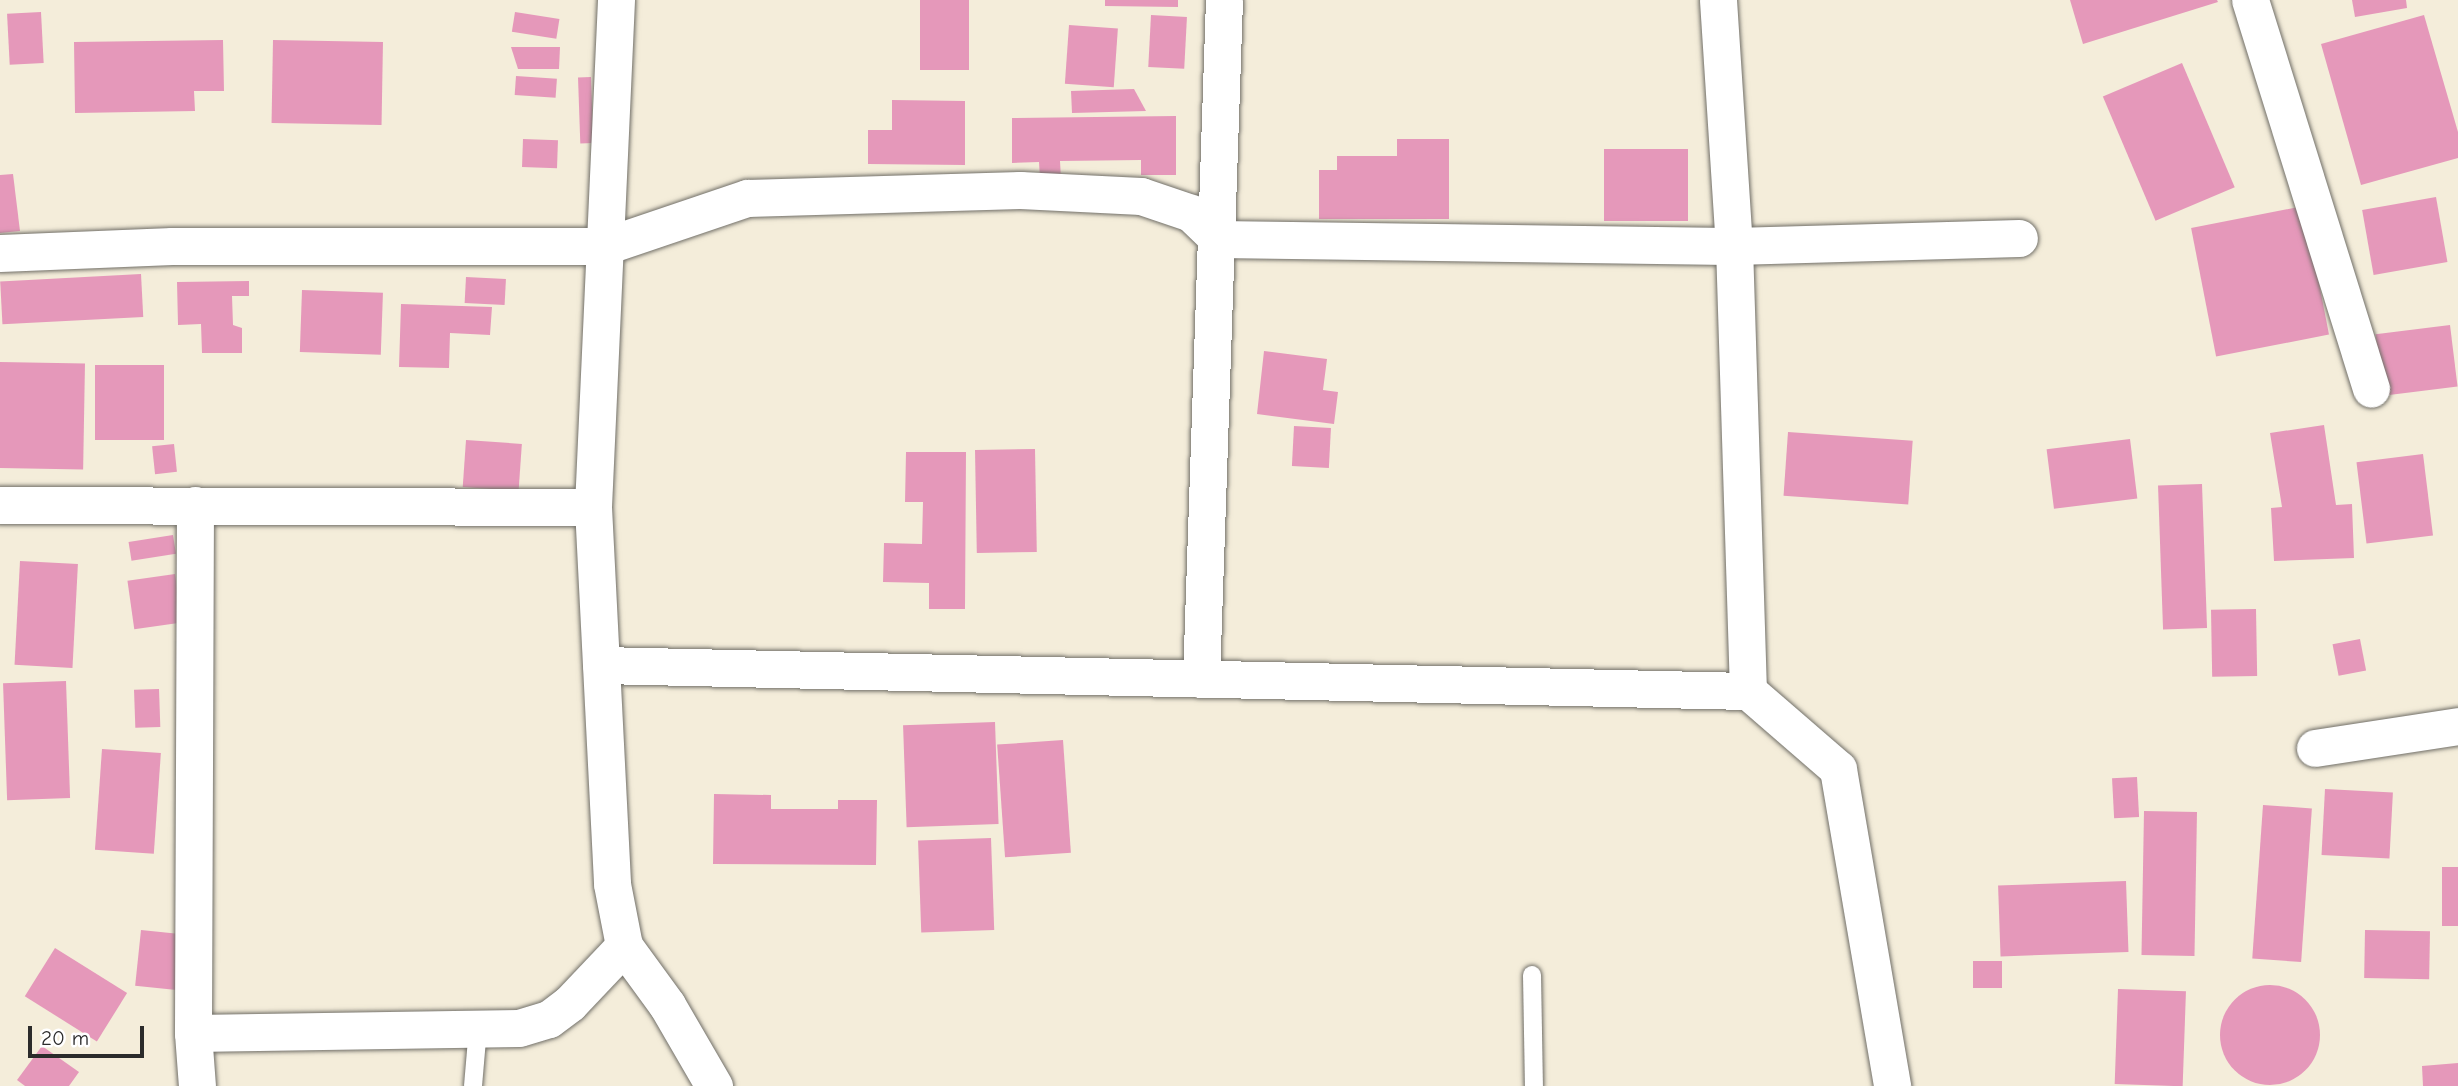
<!DOCTYPE html>
<html>
<head>
<meta charset="utf-8">
<style>
	body { margin:0 }
	#map { position:relative; width:2458px; height:1086px; overflow:hidden; background:#f4edda; font-family:"Comic Neue",sans-serif }
	div>[style] { position:absolute }
	[style*='--x'] { left:calc(var(--x)*1px); top:calc(var(--y)*1px); width:calc(var(--w)*1px); rotate:calc(var(--a)*1deg) }
	.building>* { inset:0; background:#e598ba; transform-origin:0 0 }
	.round { border-radius:50% }
	.roads { filter:drop-shadow(0 0 2px #716f68) drop-shadow(0 0 2px #716f68) }
	.lane>* { height:18px; margin:-9px; padding:0 9px; transform-origin:9px; border-radius:9px; background:#fff }
	.street>* { height:37px; margin:-18.5px; padding:0 18.5px; transform-origin:18.5px; border-radius:18.5px; background:#fff }
	span { translate:-50% -50%; white-space:nowrap; text-align:center; line-height:1.15; -webkit-text-stroke:5px #fff; paint-order:stroke }
	.scale { position:absolute; left:28px; top:1026px; width:116px; height:32px; box-sizing:border-box; border:4px solid #2b2b2b; border-top:0; padding-left:9px; font-size:21px; line-height:24px; white-space:nowrap; color:#2b2b2b; -webkit-text-stroke:5px #fff; paint-order:stroke }
</style>
</head>
<body>
<div id="map">
	<div class="building">
		<i style="left:920px;top:0;width:49px;height:70px"></i>
		<i style="clip-path:polygon(1105px 0,1178px 0,1178px 7px,1105px 6px)"></i>
		<i style="clip-path:polygon(2070px 0,2217px 0,2218px 2px,2083px 44px)"></i>
		<i style="clip-path:polygon(2352px 0,2406px 0,2407px 8px,2355px 17px)"></i>
		<i style="left:41px;top:12px;width:51px;height:34px;rotate:87deg"></i>
		<i style="left:515px;top:12px;width:45px;height:20px;rotate:9deg"></i>
		<i style="left:1151px;top:15px;width:36px;height:52px;rotate:3deg"></i>
		<i style="clip-path:polygon(2424px 15px,2458px 132px,2458px 158px,2361px 185px,2321px 44px)"></i>
		<i style="left:1069px;top:25px;width:49px;height:59px;rotate:4deg"></i>
		<i style="clip-path:polygon(223px 40px,224px 91px,194px 91px,195px 111px,75px 113px,74px 42px)"></i>
		<i style="left:273px;top:40px;width:110px;height:83px;rotate:1deg"></i>
		<i style="clip-path:polygon(511px 47px,560px 47px,559px 69px,518px 69px)"></i>
		<i style="left:2182px;top:63px;width:135px;height:86px;rotate:67deg"></i>
		<i style="left:516px;top:76px;width:41px;height:19px;rotate:4deg"></i>
		<i style="left:591px;top:77px;width:66px;height:13px;rotate:88deg"></i>
		<i style="clip-path:polygon(1134px 89px,1146px 111px,1072px 113px,1071px 91px)"></i>
		<i style="clip-path:polygon(892px 100px,965px 101px,965px 165px,868px 164px,868px 130px,892px 130px)"></i>
		<i style="clip-path:polygon(1176px 116px,1176px 175px,1141px 175px,1141px 160px,1060px 161px,1061px 179px,1040px 179px,1039px 162px,1012px 163px,1012px 118px)"></i>
		<i style="left:523px;top:139px;width:35px;height:28px;rotate:2deg"></i>
		<i style="clip-path:polygon(1397px 139px,1449px 139px,1449px 219px,1319px 219px,1319px 170px,1337px 170px,1337px 156px,1397px 156px)"></i>
		<i style="left:1604px;top:149px;width:84px;height:72px"></i>
		<i style="clip-path:polygon(13px 174px,20px 231px,0 233px,0 175px)"></i>
		<i style="left:2436px;top:197px;width:66px;height:75px;rotate:80deg"></i>
		<i style="left:2304px;top:206px;width:131px;height:115px;rotate:79deg"></i>
		<i style="left:141px;top:274px;width:43px;height:141px;rotate:87deg"></i>
		<i style="left:466px;top:277px;width:40px;height:26px;rotate:3deg"></i>
		<i style="clip-path:polygon(249px 281px,249px 296px,232px 296px,233px 325px,242px 328px,242px 353px,202px 353px,201px 324px,178px 325px,177px 282px)"></i>
		<i style="left:302px;top:290px;width:81px;height:62px;rotate:2deg"></i>
		<i style="clip-path:polygon(401px 304px,492px 307px,490px 335px,450px 333px,449px 368px,399px 367px)"></i>
		<i style="left:2450px;top:325px;width:62px;height:75px;rotate:83deg"></i>
		<i style="clip-path:polygon(1264px 351px,1327px 359px,1323px 390px,1338px 392px,1334px 424px,1257px 414px)"></i>
		<i style="left:0;top:362px;width:85px;height:106px;rotate:1deg"></i>
		<i style="left:95px;top:365px;width:69px;height:75px"></i>
		<i style="clip-path:polygon(2324px 425px,2336px 505px,2352px 504px,2354px 558px,2274px 561px,2271px 508px,2282px 507px,2270px 433px)"></i>
		<i style="left:1294px;top:426px;width:37px;height:40px;rotate:3deg"></i>
		<i style="left:1788px;top:432px;width:125px;height:64px;rotate:4deg"></i>
		<i style="left:2130px;top:439px;width:60px;height:84px;rotate:83deg"></i>
		<i style="left:466px;top:440px;width:56px;height:47px;rotate:4deg"></i>
		<i style="left:174px;top:444px;width:28px;height:22px;rotate:84deg"></i>
		<i style="left:1035px;top:449px;width:103px;height:60px;rotate:89deg"></i>
		<i style="clip-path:polygon(906px 452px,966px 452px,965px 609px,929px 609px,929px 583px,883px 582px,884px 543px,922px 544px,923px 502px,905px 502px)"></i>
		<i style="left:2423px;top:454px;width:82px;height:67px;rotate:83deg"></i>
		<i style="left:2202px;top:484px;width:144px;height:44px;rotate:88deg"></i>
		<i style="left:173px;top:535px;width:19px;height:45px;rotate:81deg"></i>
		<i style="left:20px;top:561px;width:58px;height:104px;rotate:3deg"></i>
		<i style="left:175px;top:574px;width:49px;height:48px;rotate:82deg"></i>
		<i style="left:2256px;top:609px;width:67px;height:45px;rotate:89deg"></i>
		<i style="left:2360px;top:639px;width:32px;height:28px;rotate:79deg"></i>
		<i style="left:66px;top:681px;width:117px;height:63px;rotate:88deg"></i>
		<i style="left:159px;top:689px;width:38px;height:25px;rotate:88deg"></i>
		<i style="left:995px;top:722px;width:102px;height:92px;rotate:88deg"></i>
		<i style="left:1063px;top:740px;width:113px;height:66px;rotate:86deg"></i>
		<i style="left:102px;top:749px;width:59px;height:101px;rotate:4deg"></i>
		<i style="left:2137px;top:777px;width:40px;height:25px;rotate:87deg"></i>
		<i style="left:2325px;top:789px;width:68px;height:66px;rotate:3deg"></i>
		<i style="clip-path:polygon(714px 794px,771px 795px,771px 809px,838px 809px,838px 800px,877px 800px,876px 865px,713px 864px)"></i>
		<i style="left:2263px;top:805px;width:49px;height:154px;rotate:4deg"></i>
		<i style="left:2144px;top:811px;width:53px;height:144px;rotate:1deg"></i>
		<i style="left:991px;top:838px;width:92px;height:73px;rotate:88deg"></i>
		<i style="left:2442px;top:867px;width:16px;height:59px"></i>
		<i style="left:2126px;top:881px;width:71px;height:128px;rotate:88deg"></i>
		<i style="left:141px;top:930px;width:44px;height:56px;rotate:6deg"></i>
		<i style="left:2365px;top:930px;width:65px;height:48px;rotate:1deg"></i>
		<i style="left:55px;top:948px;width:85px;height:57px;rotate:32deg"></i>
		<i style="left:2002px;top:961px;width:27px;height:29px;rotate:90deg"></i>
		<i class="round" style="left:2220px;top:985px;width:100px;height:100px"></i>
		<i style="left:2118px;top:989px;width:68px;height:95px;rotate:2deg"></i>
		<i style="clip-path:polygon(42px 1046px,79px 1072px,69px 1086px,25px 1086px,17px 1080px)"></i>
		<i style="clip-path:polygon(2458px 1063px,2458px 1086px,2423px 1086px,2422px 1066px)"></i>
	</div>
	<div class="roads">
		<div class="lane">
			<i style="--x:1532;--y:975;--w:111;--a:89"></i>
			<i style="--x:473;--y:1086;--w:58;--a:-85.1"></i>
		</div>
		<div class="street">
			<i style="--x:616;--y:0;--w:508;--a:92.6"></i>
			<i style="--x:593;--y:507;--w:377;--a:87.1"></i>
			<i style="--x:612;--y:884;--w:63;--a:79"></i>
			<i style="--x:624;--y:946;--w:73;--a:53.9"></i>
			<i style="--x:667;--y:1005;--w:94;--a:59.9"></i>
			<i style="--x:1718;--y:0;--w:247;--a:86.3"></i>
			<i style="--x:1734;--y:246;--w:445;--a:88.2"></i>
			<i style="--x:2250;--y:0;--w:407;--a:72.7"></i>
			<i style="--x:0;--y:253;--w:172;--a:-2.3"></i>
			<i style="--x:172;--y:246;--w:433;--a:0"></i>
			<i style="--x:605;--y:246;--w:150;--a:-18.7"></i>
			<i style="--x:747;--y:198;--w:273;--a:-1.7"></i>
			<i style="--x:1020;--y:190;--w:121;--a:2.8"></i>
			<i style="--x:1141;--y:196;--w:53;--a:18.8"></i>
			<i style="--x:1191;--y:213;--w:37;--a:44"></i>
			<i style="--x:1218;--y:239;--w:516;--a:0.78"></i>
			<i style="--x:1734;--y:246;--w:285;--a:-1.6"></i>
			<i style="--x:0;--y:505;--w:593;--a:0.19"></i>
			<i style="--x:195;--y:505;--w:528;--a:90.22"></i>
			<i style="--x:193;--y:1033;--w:53;--a:85.7"></i>
			<i style="--x:601;--y:665;--w:1147;--a:1.3"></i>
			<i style="--x:1748;--y:691;--w:119;--a:40.9"></i>
			<i style="--x:1838;--y:769;--w:322;--a:80.3"></i>
			<i style="--x:1201;--y:679;--w:679;--a:-88.06"></i>
			<i style="--x:2315;--y:748;--w:145;--a:-8.7"></i>
			<i style="--x:193;--y:1033;--w:326;--a:-0.9"></i>
			<i style="--x:519;--y:1028;--w:31;--a:-17"></i>
			<i style="--x:549;--y:1019;--w:26;--a:-37"></i>
			<i style="--x:570;--y:1003;--w:79;--a:-46.5"></i>
		</div>
	</div>
	<div class="scale">20 m</div>
</div>
</body>
</html>
